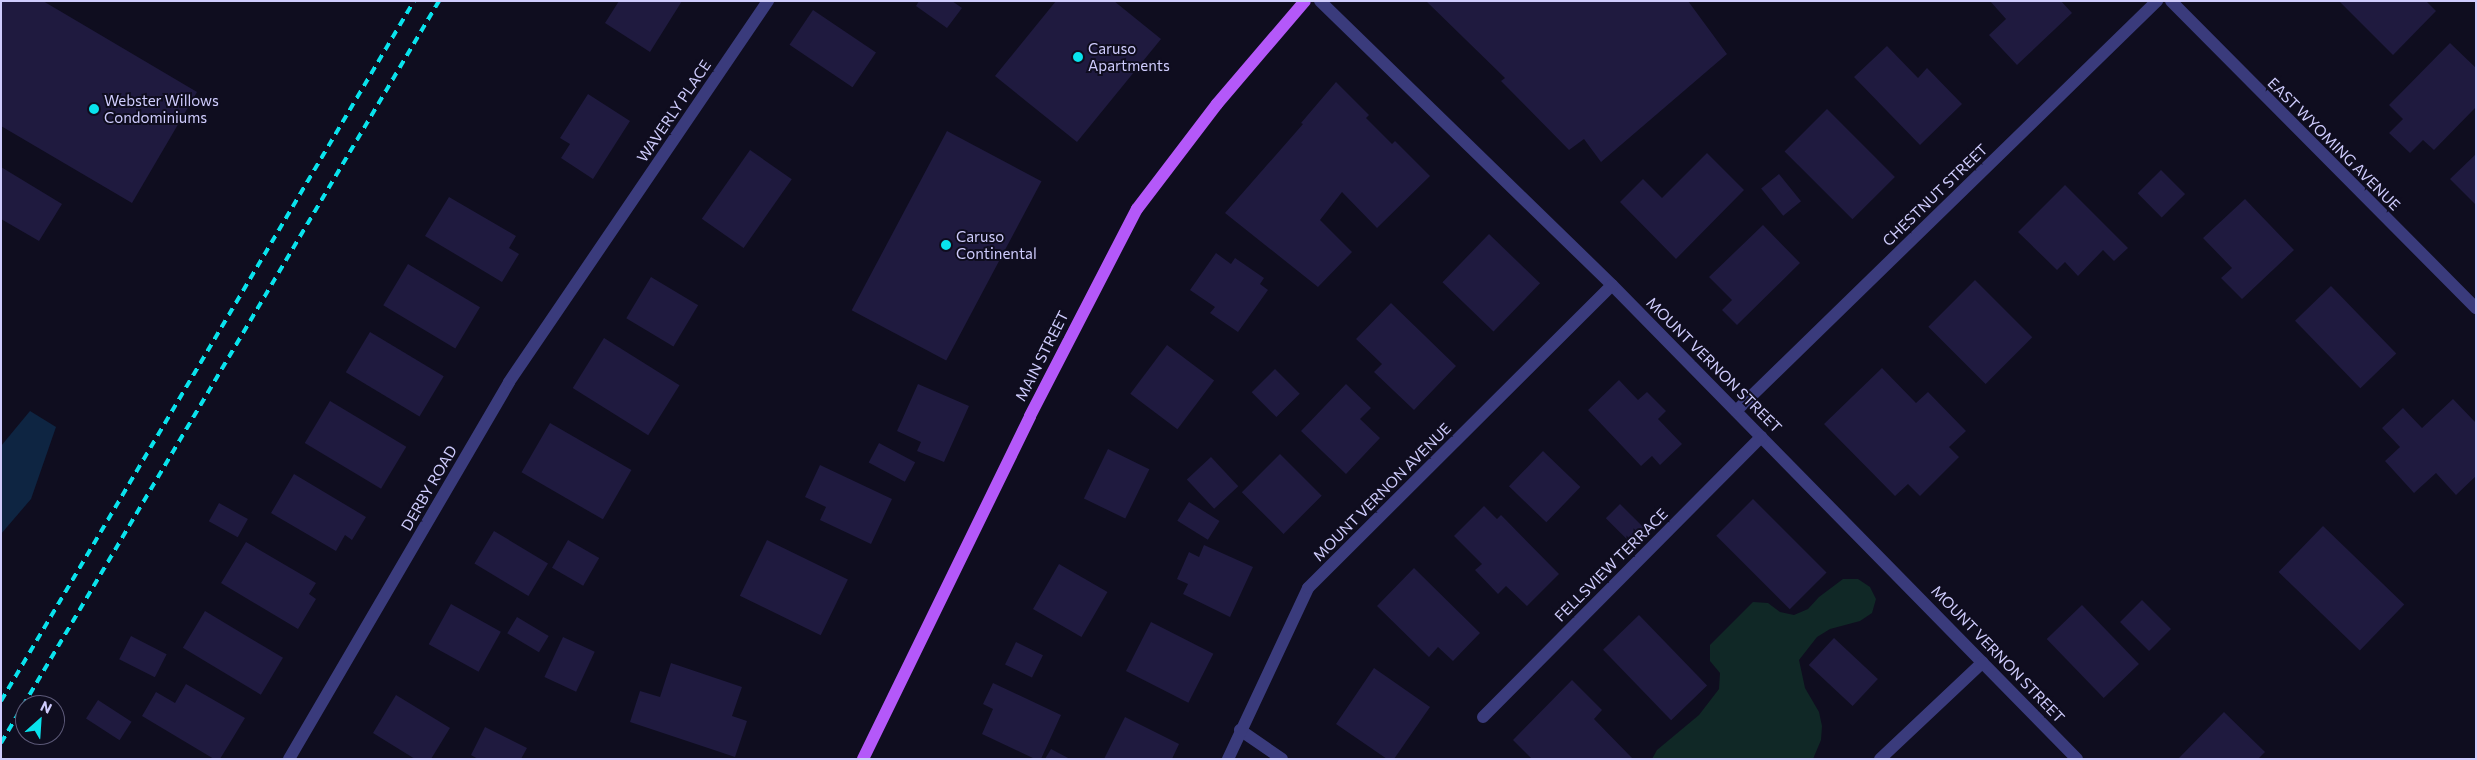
<!DOCTYPE html>
<html>
<head>
<meta charset="utf-8">
<style>
	body { margin:0 }
	#map { position:relative; width:2477px; height:760px; overflow:hidden; background:#0f0d1f; font-family:Commissioner,sans-serif }
	div>[style] { position:absolute }
	[style*='--x'] { left:calc(var(--x)*1px); top:calc(var(--y)*1px); width:calc(var(--w)*1px); rotate:calc(var(--a)*1deg) }
	.green>* { inset:0; background:#102826 }
	.water>* { inset:0; background:#0e2542 }
	.building>* { inset:0; background:#1f1a3f; transform-origin:0 0 }
	.minor>* { height:12px; margin:-6px; padding:0 6px; transform-origin:6px; border-radius:6px; background:#3a3b7c }
	.major>* { height:12px; margin:-6px; padding:0 6px; transform-origin:6px; border-radius:6px; background:#b458f9 }
	.rail>* { height:4px; margin-top:-2px; transform-origin:0; background:repeating-linear-gradient(90deg,#09e3ed 0 8px,transparent 0 14px) }
	.dots>* { width:14px; height:14px; translate:-50% -50%; box-sizing:border-box; border:2px solid #0f0d1f; border-radius:50% }
	span { translate:-50% -50%; white-space:nowrap; text-align:center; line-height:1.15; -webkit-text-stroke:4px #0f0d1f; paint-order:stroke }
	.poi-label { font-size:15px; color:#cfccfd }
	.left { translate:0 -50%; text-align:left }
	.street-label { font-size:15px; color:#cfccfd }
	.frame { position:absolute; inset:0; border:2px solid #cfccfd; pointer-events:none }
	.north { position:absolute; left:15px; top:695px; width:50px; height:50px; box-sizing:border-box; background:#0f0d1f; border:1px solid #5c5978; border-radius:50%; rotate:26deg; font-size:14px; font-weight:700; line-height:20px; text-align:center; color:#cfccfd }
	.north::after { content:''; display:block; margin:auto; width:18px; height:22px; background:#09e3ed; clip-path:polygon(50% 0,100% 100%,50% 72%,0 100%) }
</style>
</head>
<body>
<div id="map">
	<div class="green">
		<i style="clip-path:polygon(1843px 579px,1858px 579px,1870px 587px,1876px 599px,1872px 613px,1860px 621px,1830px 629px,1817px 637px,1799px 660px,1805px 688px,1819px 712px,1822px 726px,1821px 740px,1813px 759px,1652px 759px,1657px 750px,1699px 715px,1719px 689px,1720px 673px,1710px 661px,1710px 645px,1753px 602px,1768px 603px,1780px 612px,1794px 615px,1808px 609px,1819px 597px)"></i>
	</div>
	<div class="water">
		<i style="clip-path:polygon(30px 411px,56px 427px,31px 499px,1px 534px,1px 446px)"></i>
	</div>
	<div class="building">
		<i style="clip-path:polygon(1px 1px,43px 1px,197px 92px,132px 203px,1px 126px)"></i>
		<i style="clip-path:polygon(619px 1px,682px 1px,650px 52px,605px 23px)"></i>
		<i style="clip-path:polygon(919px 1px,952px 1px,962px 8px,947px 28px,916px 6px)"></i>
		<i style="clip-path:polygon(1056px 1px,1114px 1px,1161px 39px,1077px 142px,995px 76px)"></i>
		<i style="clip-path:polygon(1426px 1px,1688px 1px,1727px 54px,1601px 162px,1584px 139px,1569px 150px,1501px 81px,1505px 78px)"></i>
		<i style="clip-path:polygon(1990px 1px,2061px 1px,2072px 13px,2017px 65px,1989px 35px,2006px 19px)"></i>
		<i style="clip-path:polygon(2339px 1px,2426px 1px,2436px 11px,2393px 55px)"></i>
		<i style="left:813px;top:10px;width:76px;height:42px;rotate:34deg"></i>
		<i style="clip-path:polygon(2450px 43px,2476px 68px,2476px 107px,2434px 150px,2423px 140px,2410px 153px,2389px 133px,2403px 119px,2389px 105px)"></i>
		<i style="clip-path:polygon(1887px 46px,1918px 78px,1927px 68px,1962px 104px,1920px 145px,1854px 77px)"></i>
		<i style="clip-path:polygon(1336px 82px,1369px 115px,1366px 118px,1392px 144px,1395px 141px,1430px 176px,1377px 228px,1342px 192px,1320px 220px,1352px 252px,1318px 287px,1225px 213px,1303px 124px,1301px 123px)"></i>
		<i style="clip-path:polygon(588px 94px,630px 121px,593px 179px,561px 158px,570px 144px,560px 138px)"></i>
		<i style="left:1827px;top:109px;width:96px;height:60px;rotate:45deg"></i>
		<i style="left:947px;top:131px;width:107px;height:203px;rotate:28deg"></i>
		<i style="left:750px;top:150px;width:51px;height:84px;rotate:35deg"></i>
		<i style="clip-path:polygon(1707px 153px,1744px 190px,1676px 259px,1620px 202px,1643px 179px,1662px 198px)"></i>
		<i style="clip-path:polygon(2476px 154px,2476px 205px,2450px 179px)"></i>
		<i style="clip-path:polygon(1px 167px,62px 204px,39px 241px,1px 219px)"></i>
		<i style="left:2161px;top:170px;width:34px;height:33px;rotate:45deg"></i>
		<i style="left:1779px;top:174px;width:35px;height:23px;rotate:51deg"></i>
		<i style="clip-path:polygon(2065px 185px,2128px 248px,2114px 261px,2103px 250px,2078px 276px,2065px 262px,2057px 270px,2018px 232px)"></i>
		<i style="clip-path:polygon(449px 197px,516px 236px,509px 248px,519px 254px,502px 282px,425px 236px)"></i>
		<i style="clip-path:polygon(2245px 199px,2294px 250px,2242px 299px,2221px 278px,2232px 268px,2203px 238px)"></i>
		<i style="clip-path:polygon(1763px 225px,1800px 263px,1737px 325px,1722px 310px,1732px 300px,1709px 277px)"></i>
		<i style="left:1489px;top:234px;width:71px;height:67px;rotate:44deg"></i>
		<i style="clip-path:polygon(1216px 253px,1231px 264px,1235px 258px,1264px 278px,1260px 284px,1268px 290px,1238px 332px,1210px 313px,1215px 307px,1190px 290px)"></i>
		<i style="left:408px;top:264px;width:84px;height:48px;rotate:31deg"></i>
		<i style="left:651px;top:277px;width:55px;height:48px;rotate:31deg"></i>
		<i style="left:1975px;top:280px;width:81px;height:66px;rotate:45deg"></i>
		<i style="left:2331px;top:286px;width:94px;height:50px;rotate:46deg"></i>
		<i style="clip-path:polygon(1391px 303px,1456px 366px,1414px 410px,1374px 372px,1382px 364px,1356px 339px)"></i>
		<i style="left:370px;top:332px;width:86px;height:47px;rotate:31deg"></i>
		<i style="left:604px;top:338px;width:89px;height:59px;rotate:32deg"></i>
		<i style="left:1167px;top:345px;width:59px;height:61px;rotate:37deg"></i>
		<i style="clip-path:polygon(1882px 368px,1916px 403px,1928px 392px,1966px 431px,1949px 447px,1959px 457px,1920px 496px,1908px 484px,1895px 496px,1824px 424px)"></i>
		<i style="left:1275px;top:369px;width:35px;height:33px;rotate:45deg"></i>
		<i style="clip-path:polygon(1619px 380px,1638px 400px,1647px 392px,1666px 411px,1658px 419px,1682px 444px,1660px 465px,1652px 456px,1641px 466px,1588px 410px)"></i>
		<i style="clip-path:polygon(918px 384px,969px 406px,944px 462px,917px 451px,921px 442px,897px 431px)"></i>
		<i style="clip-path:polygon(1346px 384px,1371px 408px,1360px 419px,1380px 438px,1346px 474px,1301px 431px)"></i>
		<i style="clip-path:polygon(2453px 399px,2476px 423px,2476px 476px,2456px 495px,2436px 473px,2414px 493px,2385px 461px,2400px 447px,2382px 428px,2403px 408px,2422px 428px)"></i>
		<i style="left:330px;top:401px;width:89px;height:49px;rotate:31deg"></i>
		<i style="left:550px;top:423px;width:94px;height:57px;rotate:30deg"></i>
		<i style="left:879px;top:443px;width:41px;height:22px;rotate:28deg"></i>
		<i style="left:1108px;top:449px;width:46px;height:55px;rotate:26deg"></i>
		<i style="left:1543px;top:451px;width:52px;height:49px;rotate:44deg"></i>
		<i style="left:1280px;top:454px;width:59px;height:54px;rotate:45deg"></i>
		<i style="left:1211px;top:457px;width:40px;height:33px;rotate:47deg"></i>
		<i style="clip-path:polygon(820px 465px,892px 499px,871px 544px,820px 520px,826px 507px,805px 497px)"></i>
		<i style="clip-path:polygon(294px 474px,366px 517px,352px 540px,345px 535px,336px 551px,271px 513px)"></i>
		<i style="left:1753px;top:499px;width:104px;height:52px;rotate:45deg"></i>
		<i style="left:1189px;top:502px;width:36px;height:22px;rotate:32deg"></i>
		<i style="left:219px;top:503px;width:33px;height:21px;rotate:29deg"></i>
		<i style="left:1620px;top:504px;width:33px;height:20px;rotate:45deg"></i>
		<i style="clip-path:polygon(1484px 506px,1497px 519px,1501px 515px,1559px 574px,1527px 606px,1506px 586px,1498px 594px,1475px 570px,1482px 564px,1454px 536px)"></i>
		<i style="left:2323px;top:526px;width:113px;height:64px;rotate:44deg"></i>
		<i style="left:494px;top:531px;width:63px;height:38px;rotate:31deg"></i>
		<i style="left:568px;top:540px;width:36px;height:32px;rotate:30deg"></i>
		<i style="left:767px;top:540px;width:90px;height:62px;rotate:26deg"></i>
		<i style="clip-path:polygon(246px 542px,316px 583px,309px 594px,316px 599px,298px 629px,221px 583px)"></i>
		<i style="clip-path:polygon(1204px 545px,1253px 567px,1230px 617px,1183px 594px,1188px 584px,1177px 579px,1189px 552px,1199px 557px)"></i>
		<i style="left:1059px;top:564px;width:56px;height:52px;rotate:30deg"></i>
		<i style="clip-path:polygon(1414px 568px,1480px 633px,1453px 661px,1438px 647px,1429px 657px,1377px 606px)"></i>
		<i style="left:2142px;top:600px;width:41px;height:31px;rotate:45deg"></i>
		<i style="left:451px;top:604px;width:57px;height:46px;rotate:29deg"></i>
		<i style="left:2082px;top:605px;width:82px;height:49px;rotate:46deg"></i>
		<i style="left:205px;top:611px;width:91px;height:43px;rotate:31deg"></i>
		<i style="left:1639px;top:615px;width:98px;height:50px;rotate:46deg"></i>
		<i style="left:517px;top:617px;width:37px;height:19px;rotate:31deg"></i>
		<i style="left:1151px;top:622px;width:70px;height:55px;rotate:27deg"></i>
		<i style="left:131px;top:636px;width:40px;height:26px;rotate:27deg"></i>
		<i style="left:563px;top:637px;width:35px;height:44px;rotate:25deg"></i>
		<i style="left:1834px;top:638px;width:60px;height:37px;rotate:43deg"></i>
		<i style="left:1016px;top:642px;width:30px;height:25px;rotate:26deg"></i>
		<i style="clip-path:polygon(671px 663px,742px 687px,732px 716px,747px 721px,735px 757px,630px 722px,640px 691px,660px 697px)"></i>
		<i style="clip-path:polygon(1374px 668px,1430px 707px,1394px 759px,1387px 759px,1336px 724px)"></i>
		<i style="clip-path:polygon(1572px 680px,1602px 710px,1594px 719px,1633px 759px,1532px 759px,1513px 740px)"></i>
		<i style="clip-path:polygon(993px 683px,1061px 715px,1041px 759px,1035px 759px,982px 734px,993px 709px,983px 704px)"></i>
		<i style="clip-path:polygon(186px 684px,245px 718px,220px 759px,214px 759px,142px 716px,156px 692px,175px 703px)"></i>
		<i style="clip-path:polygon(396px 695px,450px 728px,431px 759px,415px 759px,373px 733px)"></i>
		<i style="left:98px;top:700px;width:40px;height:22px;rotate:33deg"></i>
		<i style="clip-path:polygon(2224px 712px,2265px 752px,2258px 759px,2178px 759px)"></i>
		<i style="clip-path:polygon(1125px 717px,1179px 744px,1172px 759px,1104px 759px)"></i>
		<i style="clip-path:polygon(485px 727px,527px 748px,521px 759px,478px 759px,471px 755px)"></i>
		<i style="clip-path:polygon(1051px 749px,1070px 759px,1045px 759px)"></i>
	</div>
	<div class="minor">
		<i style="--x:1320;--y:1;--w:407;--a:44.2"></i>
		<i style="--x:1612;--y:285;--w:664;--a:45.55"></i>
		<i style="--x:2171;--y:1;--w:433;--a:45.2"></i>
		<i style="--x:1736;--y:411;--w:588;--a:-44.24"></i>
		<i style="--x:1483;--y:717;--w:395;--a:-45.2"></i>
		<i style="--x:1240;--y:730;--w:51;--a:34.6"></i>
		<i style="--x:289;--y:759;--w:436;--a:-59.7"></i>
		<i style="--x:509;--y:382;--w:461;--a:-55.8"></i>
		<i style="--x:1228;--y:759;--w:189;--a:-64.9"></i>
		<i style="--x:1308;--y:588;--w:429;--a:-44.9"></i>
		<i style="--x:1880;--y:759;--w:141;--a:-43.3"></i>
	</div>
	<div class="major">
		<i style="--x:863;--y:759;--w:381;--a:-64"></i>
		<i style="--x:1030;--y:416;--w:233;--a:-62.7"></i>
		<i style="--x:1137;--y:209;--w:132;--a:-52.7"></i>
		<i style="--x:1217;--y:104;--w:135;--a:-49.5"></i>
	</div>
	<div class="rail">
		<i style="--x:1;--y:701;--w:813;--a:-59.46"></i>
		<i style="--x:1;--y:743;--w:862;--a:-59.45"></i>
	</div>
	<div class="dots">
		<i style="left:1078px;top:57px;background:#09e3ed"></i>
		<i style="left:94px;top:109px;background:#09e3ed"></i>
		<i style="left:946px;top:245px;background:#09e3ed"></i>
	</div>
	<div class="poi-label">
		<span class="left" style="left:1088px;top:57px">Caruso<br>Apartments</span>
		<span class="left" style="left:104px;top:109px">Webster Willows<br>Condominiums</span>
		<span class="left" style="left:956px;top:245px">Caruso<br>Continental</span>
	</div>
	<div class="street-label">
		<span style="left:674px;top:111px;rotate:-56deg">WAVERLY PLACE</span>
		<span style="left:2334px;top:144px;rotate:45deg">EAST WYOMING AVENUE</span>
		<span style="left:1935px;top:195px;rotate:-44deg">CHESTNUT STREET</span>
		<span style="left:1042px;top:356px;rotate:-63deg">MAIN STREET</span>
		<span style="left:1714px;top:365px;rotate:45deg">MOUNT VERNON STREET</span>
		<span style="left:429px;top:488px;rotate:-60deg">DERBY ROAD</span>
		<span style="left:1382px;top:492px;rotate:-45deg">MOUNT VERNON AVENUE</span>
		<span style="left:1611px;top:565px;rotate:-45deg">FELLSVIEW TERRACE</span>
		<span style="left:1998px;top:654px;rotate:46deg">MOUNT VERNON STREET</span>
	</div>
	<div class="frame"></div>
	<div class="north">N</div>
</div>
</body>
</html>
